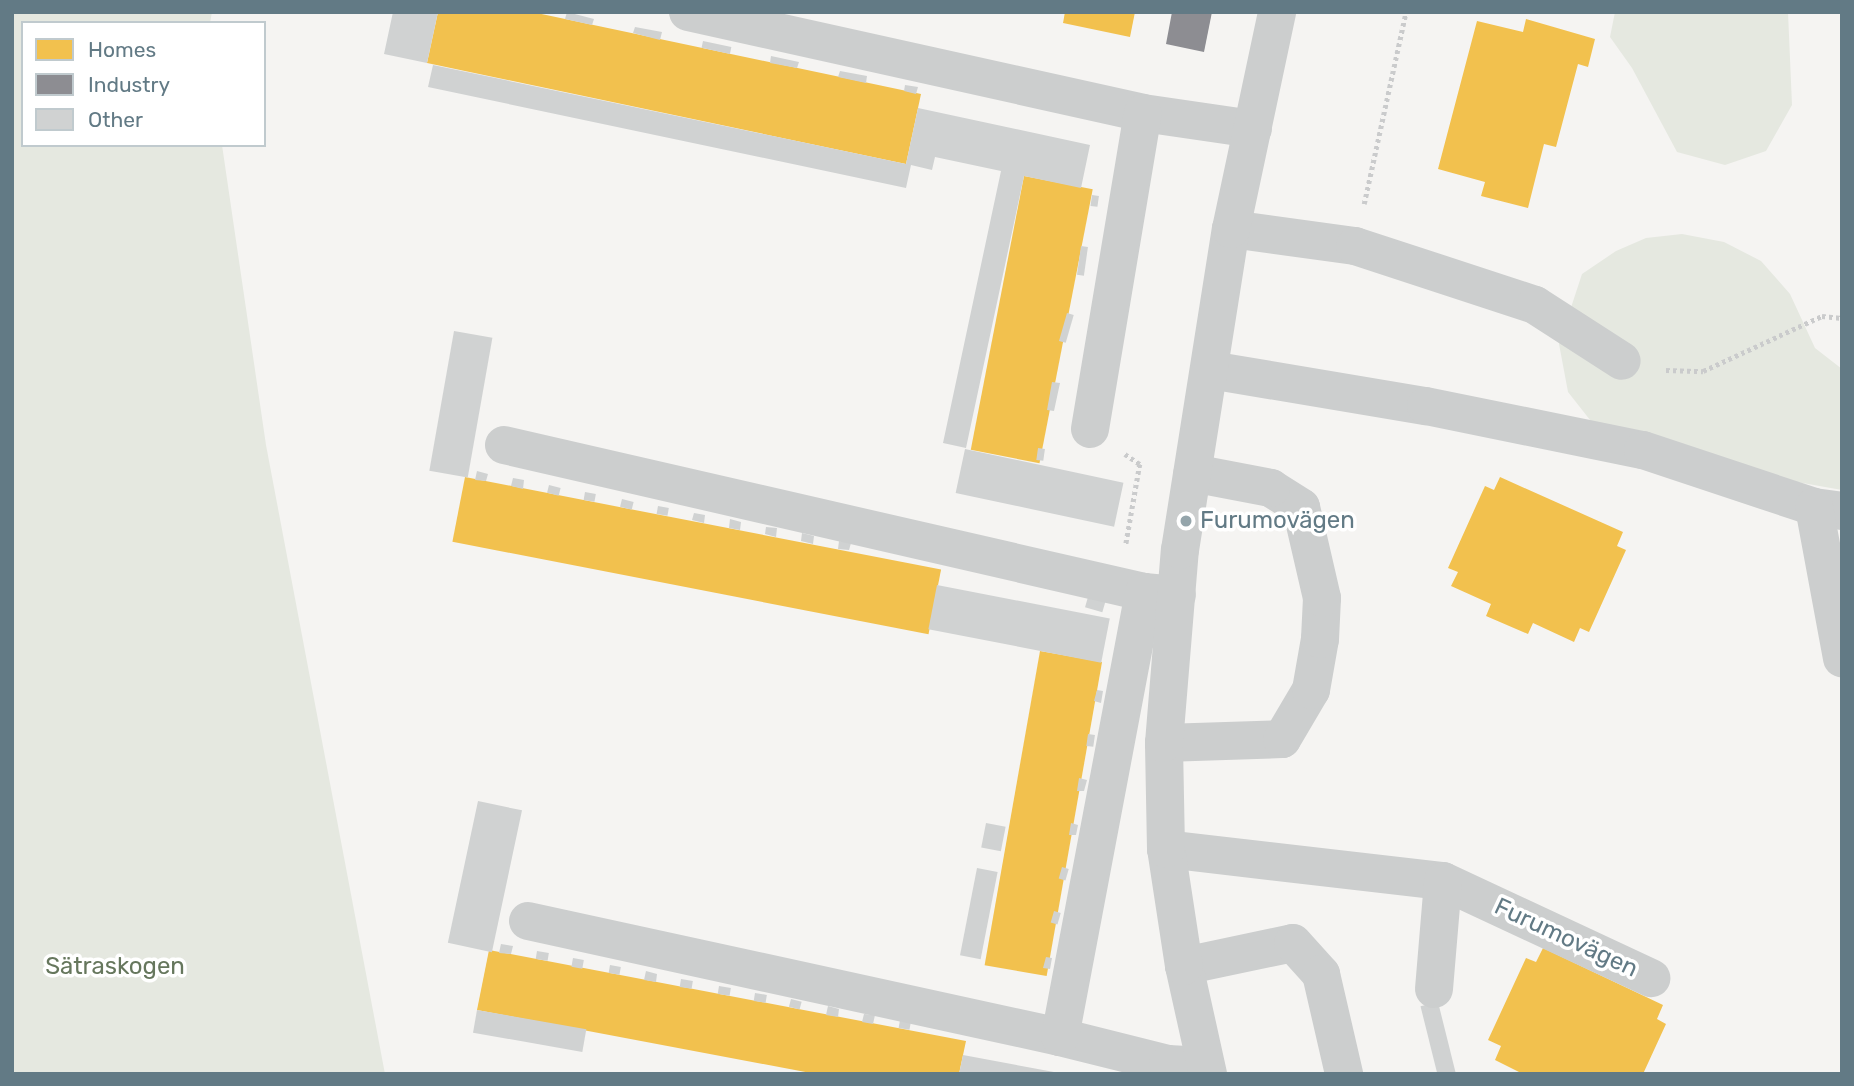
<!DOCTYPE html>
<html>
<head>
<meta charset="utf-8">
<style>
	body { margin:0 }
	#map { position:relative; width:1854px; height:1086px; overflow:hidden; background:#f5f4f2; font-family:Rubik,sans-serif }
	div>[style] { position:absolute }
	[style*='--x'] { left:calc(var(--x)*1px); top:calc(var(--y)*1px); width:calc(var(--w)*1px); rotate:calc(var(--a)*1deg) }
	.green>* { inset:0; background:#e5e8e0 }
	.homes>* { inset:0; background:#f2c14e; transform-origin:0 0 }
	.industry>* { inset:0; background:#8d8d92 }
	.building>* { inset:0; background:#d0d2d2; transform-origin:0 0 }
	.path>* { height:4.5px; margin-top:-2.25px; transform-origin:0; background:repeating-linear-gradient(90deg,#cacbcc 0 3.5px,transparent 0 7px) }
	.minor>* { height:38px; margin:-19px; padding:0 19px; transform-origin:19px; border-radius:19px; background:#cccece }
	.dots>* { width:19px; height:19px; translate:-50% -50%; box-sizing:border-box; border:4px solid #fff; border-radius:50% }
	span { translate:-50% -50%; white-space:nowrap; text-align:center; line-height:1.15; -webkit-text-stroke:7px #fff; paint-order:stroke }
	.poi-label { font-size:24px; color:#627a85 }
	.left { translate:0 -50%; text-align:left }
	.street-label { font-size:24px; color:#627a85 }
	.park-label { font-size:24px; color:#66775d }
	.frame { position:absolute; inset:0; border:14px solid #627a85; pointer-events:none }
	.legend { position:absolute; left:21px; top:21px; width:245px; height:126px; box-sizing:border-box; background:#fff; border:2px solid #c0cace; margin:0; padding:9px 12px; list-style:none; font-size:21px; color:#627a85 }
	.legend li { display:flex; align-items:center; gap:14px; height:35px }
	.legend b { width:35px; border:2px solid #c0cace }
</style>
</head>
<body>
<div id="map">
	<div class="green">
		<i style="clip-path:polygon(12px 12px,212px 12px,210px 23px,23px 23px,23px 145px,222px 145px,266px 445px,385px 1074px,12px 1074px)"></i>
		<i style="clip-path:polygon(1615px 12px,1788px 12px,1792px 105px,1766px 151px,1725px 165px,1677px 152px,1632px 68px,1610px 37px)"></i>
		<i style="clip-path:polygon(1682px 234px,1724px 242px,1761px 261px,1790px 294px,1815px 348px,1842px 369px,1842px 490px,1797px 482px,1594px 425px,1568px 392px,1559px 344px,1582px 274px,1616px 251px,1646px 238px)"></i>
	</div>
	<div class="homes">
		<i style="clip-path:polygon(438px 12px,532px 12px,921px 94px,906px 164px,427px 63px)"></i>
		<i style="clip-path:polygon(1065px 12px,1135px 12px,1130px 37px,1063px 23px)"></i>
		<i style="clip-path:polygon(1526px 19px,1595px 39px,1588px 67px,1578px 64px,1556px 147px,1544px 144px,1528px 208px,1481px 196px,1485px 182px,1438px 169px,1477px 21px,1523px 32px)"></i>
		<i style="left:1024px;top:176px;width:70px;height:279px;rotate:11deg"></i>
		<i style="left:465px;top:477px;width:485px;height:66px;rotate:11deg"></i>
		<i style="clip-path:polygon(1500px 477px,1623px 532px,1617px 546px,1626px 550px,1589px 632px,1580px 628px,1574px 642px,1533px 623px,1528px 634px,1486px 616px,1491px 604px,1451px 586px,1458px 572px,1448px 568px,1485px 486px,1494px 490px)"></i>
		<i style="left:1040px;top:651px;width:63px;height:319px;rotate:10deg"></i>
		<i style="clip-path:polygon(1543px 948px,1663px 1005px,1657px 1019px,1666px 1024px,1643px 1074px,1523px 1074px,1495px 1060px,1501px 1046px,1488px 1040px,1526px 958px,1536px 962px)"></i>
		<i style="clip-path:polygon(489px 950px,966px 1041px,959px 1074px,816px 1074px,477px 1010px)"></i>
	</div>
	<div class="industry">
		<i style="clip-path:polygon(1172px 12px,1212px 12px,1204px 52px,1166px 44px)"></i>
	</div>
	<div class="building">
		<i style="clip-path:polygon(393px 12px,438px 12px,427px 63px,384px 54px)"></i>
		<i style="clip-path:polygon(567px 12px,594px 19px,592px 25px,565px 19px)"></i>
		<i style="clip-path:polygon(635px 27px,662px 32px,660px 40px,633px 33px)"></i>
		<i style="left:703px;top:41px;width:29px;height:7px;rotate:12deg"></i>
		<i style="clip-path:polygon(771px 56px,799px 62px,797px 68px,770px 63px)"></i>
		<i style="clip-path:polygon(433px 65px,906px 164px,918px 108px,1090px 145px,1081px 188px,1024px 176px,966px 448px,943px 443px,1001px 171px,935px 157px,932px 170px,911px 165px,906px 188px,428px 87px)"></i>
		<i style="clip-path:polygon(840px 71px,867px 76px,866px 83px,838px 77px)"></i>
		<i style="clip-path:polygon(905px 85px,918px 87px,916px 94px,904px 91px)"></i>
		<i style="left:1092px;top:195px;width:7px;height:11px;rotate:8deg"></i>
		<i style="left:1081px;top:246px;width:7px;height:29px;rotate:8deg"></i>
		<i style="left:1067px;top:313px;width:7px;height:29px;rotate:16deg"></i>
		<i style="left:454px;top:331px;width:39px;height:142px;rotate:10deg"></i>
		<i style="clip-path:polygon(1052px 382px,1060px 383px,1054px 411px,1047px 410px)"></i>
		<i style="left:1038px;top:448px;width:7px;height:12px;rotate:8deg"></i>
		<i style="left:965px;top:449px;width:162px;height:45px;rotate:12deg"></i>
		<i style="clip-path:polygon(477px 471px,488px 474px,486px 481px,475px 480px)"></i>
		<i style="clip-path:polygon(513px 478px,524px 480px,523px 489px,511px 486px)"></i>
		<i style="left:549px;top:485px;width:12px;height:8px;rotate:14deg"></i>
		<i style="left:585px;top:492px;width:11px;height:8px;rotate:10deg"></i>
		<i style="left:622px;top:499px;width:12px;height:8px;rotate:14deg"></i>
		<i style="left:658px;top:506px;width:11px;height:8px;rotate:10deg"></i>
		<i style="clip-path:polygon(694px 513px,705px 515px,704px 523px,692px 520px)"></i>
		<i style="clip-path:polygon(730px 519px,741px 522px,740px 530px,729px 528px)"></i>
		<i style="clip-path:polygon(766px 527px,777px 528px,776px 537px,765px 534px)"></i>
		<i style="clip-path:polygon(802px 533px,814px 536px,813px 544px,801px 541px)"></i>
		<i style="clip-path:polygon(839px 541px,851px 543px,849px 550px,838px 549px)"></i>
		<i style="left:937px;top:585px;width:176px;height:45px;rotate:11deg"></i>
		<i style="left:1090px;top:590px;width:18px;height:18px;rotate:16deg"></i>
		<i style="clip-path:polygon(1097px 690px,1103px 691px,1101px 703px,1094px 701px)"></i>
		<i style="left:1088px;top:734px;width:7px;height:12px;rotate:8deg"></i>
		<i style="clip-path:polygon(1079px 778px,1087px 780px,1084px 791px,1077px 791px)"></i>
		<i style="left:478px;top:801px;width:45px;height:145px;rotate:12deg"></i>
		<i style="left:986px;top:823px;width:20px;height:25px;rotate:11deg"></i>
		<i style="clip-path:polygon(1071px 823px,1078px 825px,1076px 835px,1069px 835px)"></i>
		<i style="left:1062px;top:867px;width:7px;height:12px;rotate:16deg"></i>
		<i style="left:977px;top:868px;width:21px;height:89px;rotate:11deg"></i>
		<i style="left:1054px;top:911px;width:7px;height:12px;rotate:16deg"></i>
		<i style="clip-path:polygon(501px 944px,513px 946px,511px 954px,499px 953px)"></i>
		<i style="left:537px;top:951px;width:12px;height:8px;rotate:9deg"></i>
		<i style="clip-path:polygon(1046px 957px,1052px 958px,1050px 969px,1043px 968px)"></i>
		<i style="left:573px;top:958px;width:11px;height:9px;rotate:10deg"></i>
		<i style="left:610px;top:965px;width:11px;height:8px;rotate:10deg"></i>
		<i style="clip-path:polygon(646px 971px,657px 974px,656px 982px,644px 980px)"></i>
		<i style="left:681px;top:979px;width:12px;height:8px;rotate:9deg"></i>
		<i style="left:719px;top:986px;width:12px;height:8px;rotate:9deg"></i>
		<i style="left:755px;top:993px;width:12px;height:8px;rotate:9deg"></i>
		<i style="left:791px;top:999px;width:11px;height:8px;rotate:15deg"></i>
		<i style="left:1438px;top:1002px;width:74px;height:18px;rotate:76deg"></i>
		<i style="clip-path:polygon(828px 1006px,839px 1009px,838px 1017px,826px 1015px)"></i>
		<i style="left:477px;top:1010px;width:111px;height:23px;rotate:10deg"></i>
		<i style="clip-path:polygon(864px 1014px,875px 1015px,873px 1024px,862px 1022px)"></i>
		<i style="left:900px;top:1020px;width:11px;height:8px;rotate:10deg"></i>
		<i style="clip-path:polygon(963px 1055px,1054px 1072px,1054px 1074px,959px 1074px)"></i>
	</div>
	<div class="path">
		<i style="--x:1364;--y:204;--w:197;--a:-77.7"></i>
		<i style="--x:1666;--y:370;--w:37;--a:2"></i>
		<i style="--x:1703;--y:371;--w:131;--a:-24.8"></i>
		<i style="--x:1822;--y:316;--w:20;--a:6"></i>
		<i style="--x:1125;--y:454;--w:18;--a:34"></i>
		<i style="--x:1140;--y:464;--w:81;--a:99.9"></i>
	</div>
	<div class="minor">
		<i style="--x:688;--y:12;--w:466;--a:12.5"></i>
		<i style="--x:1143;--y:113;--w:111;--a:8.3"></i>
		<i style="--x:1231;--y:229;--w:125;--a:7.8"></i>
		<i style="--x:1355;--y:246;--w:189;--a:18.1"></i>
		<i style="--x:1535;--y:305;--w:103;--a:32.8"></i>
		<i style="--x:1210;--y:370;--w:219;--a:9.5"></i>
		<i style="--x:1426;--y:406;--w:221;--a:11.5"></i>
		<i style="--x:1643;--y:450;--w:180;--a:18.4"></i>
		<i style="--x:1814;--y:507;--w:28;--a:8"></i>
		<i style="--x:1090;--y:429;--w:320;--a:-80.5"></i>
		<i style="--x:504;--y:445;--w:657;--a:12.94"></i>
		<i style="--x:1144;--y:592;--w:33;--a:5"></i>
		<i style="--x:1814;--y:507;--w:154;--a:79.5"></i>
		<i style="--x:1164;--y:743;--w:118;--a:-1.9"></i>
		<i style="--x:1282;--y:739;--w:57;--a:-59.4"></i>
		<i style="--x:1311;--y:690;--w:52;--a:-80"></i>
		<i style="--x:1320;--y:639;--w:41;--a:-87.2"></i>
		<i style="--x:1322;--y:598;--w:93;--a:-103"></i>
		<i style="--x:1301;--y:507;--w:36;--a:-148"></i>
		<i style="--x:1271;--y:488;--w:80;--a:-169.2"></i>
		<i style="--x:1166;--y:849;--w:279;--a:6.6"></i>
		<i style="--x:1443;--y:881;--w:230;--a:25"></i>
		<i style="--x:528;--y:921;--w:544;--a:12.3"></i>
		<i style="--x:1060;--y:1037;--w:111;--a:14"></i>
		<i style="--x:1168;--y:1064;--w:37;--a:3"></i>
		<i style="--x:1184;--y:966;--w:111;--a:-11.9"></i>
		<i style="--x:1293;--y:943;--w:42;--a:47.9"></i>
		<i style="--x:1321;--y:974;--w:103;--a:77"></i>
		<i style="--x:1434;--y:989;--w:108;--a:-85.2"></i>
		<i style="--x:1060;--y:1037;--w:453;--a:-79.3"></i>
		<i style="--x:1208;--y:1074;--w:111;--a:-102.5"></i>
		<i style="--x:1184;--y:966;--w:118;--a:-98.7"></i>
		<i style="--x:1166;--y:849;--w:106;--a:-91.1"></i>
		<i style="--x:1164;--y:743;--w:194;--a:-85.3"></i>
		<i style="--x:1180;--y:550;--w:325;--a:-81"></i>
		<i style="--x:1231;--y:229;--w:222;--a:-78"></i>
	</div>
	<div class="dots">
		<i style="left:1186px;top:521px;background:#95a5ab"></i>
	</div>
	<div class="poi-label">
		<span class="left" style="left:1200px;top:521px">Furumovägen</span>
	</div>
	<div class="street-label">
		<span style="left:1566px;top:938px;rotate:25deg">Furumovägen</span>
	</div>
	<div class="park-label">
		<span style="left:115px;top:967px">Sätraskogen</span>
	</div>
	<div class="frame"></div>
	<ul class="legend">
	<li><b style="height:19px;background:#f2c14e"></b>Homes</li>
	<li><b style="height:19px;background:#8d8d92"></b>Industry</li>
	<li><b style="height:19px;background:#d0d2d2"></b>Other</li>
	</ul>
</div>
</body>
</html>
